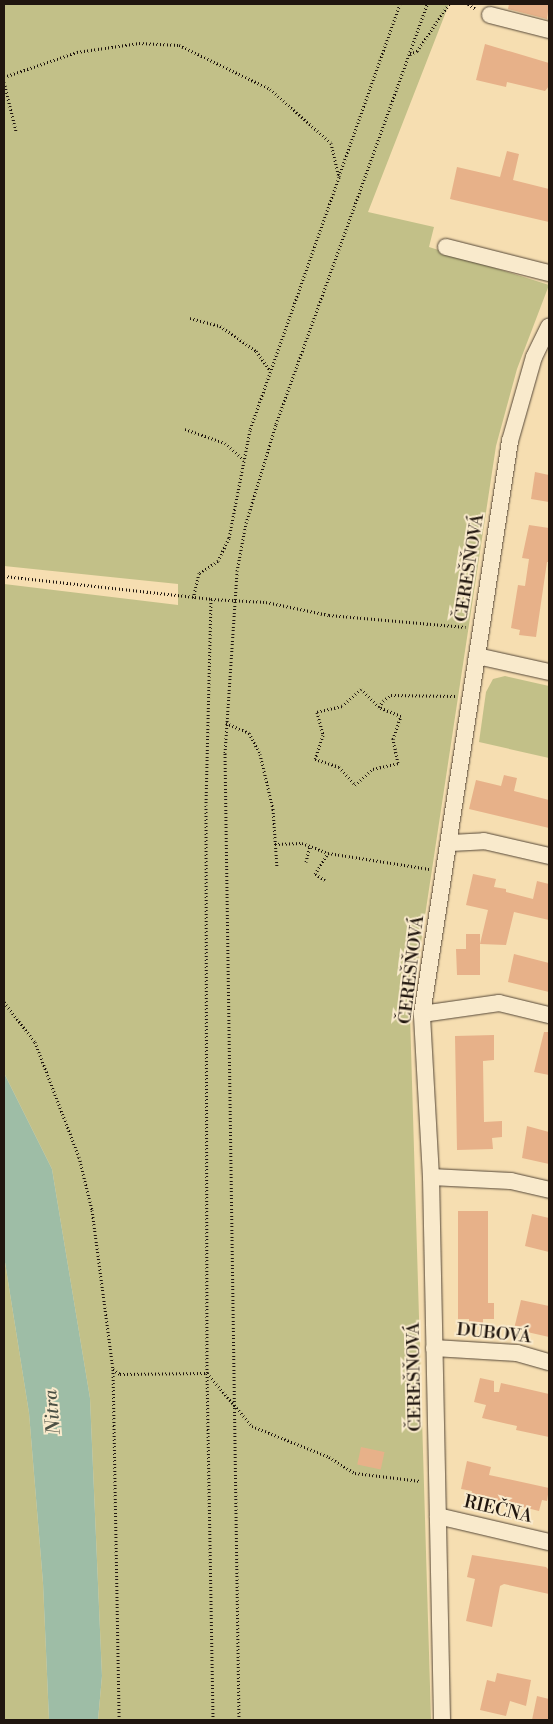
<!DOCTYPE html>
<html>
<head>
<meta charset="utf-8">
<style>
	body { margin:0 }
	#map { position:relative; width:553px; height:1724px; overflow:hidden; background:#f6deb1; font-family:"Libre Bodoni",serif }
	div>[style] { position:absolute }
	[style*='--x'] { left:calc(var(--x)*1px); top:calc(var(--y)*1px); width:calc(var(--w)*1px); rotate:calc(var(--a)*1deg) }
	.green>* { inset:0; background:#c2c088 }
	.water>* { inset:0; background:#9ebda6 }
	.building>* { inset:0; background:#e7b189; transform-origin:0 0 }
	.path>* { height:3px; margin-top:-1.5px; transform-origin:0; background:repeating-linear-gradient(90deg,#20160f 0 1px,transparent 0 3.5px) }
	.roads { filter:drop-shadow(0 0 1px #564838) drop-shadow(0 0 1px #564838) }
	.street>* { height:16px; margin:-8px; padding:0 8px; transform-origin:8px; border-radius:8px; background:#f9eacc }
	span { translate:-50% -50%; white-space:nowrap; text-align:center; line-height:1.15; -webkit-text-stroke:4px #f9eacc; paint-order:stroke }
	.street-label { font-size:18px; color:#20160f }
	.water-label { font-size:19px; color:#4c5044; font-style:italic }
	.frame { position:absolute; inset:0; border:5px solid #20160f; pointer-events:none }
</style>
</head>
<body>
<div id="map">
	<div class="green">
		<i style="clip-path:polygon(4px 4px,449px 4px,368px 212px,434px 227px,429px 247px,549px 285px,517px 369px,496px 446px,410px 1015px,431px 1720px,98px 1720px,102px 1676px,90px 1398px,52px 1169px,4px 1073px,4px 584px,178px 605px,178px 584px,4px 566px)"></i>
		<i style="clip-path:polygon(505px 676px,549px 686px,549px 758px,479px 742px,486px 692px,493px 679px)"></i>
		<i style="clip-path:polygon(4px 1256px,29px 1413px,43px 1583px,49px 1720px,4px 1720px)"></i>
	</div>
	<div class="water">
		<i style="clip-path:polygon(4px 1073px,52px 1169px,90px 1398px,102px 1676px,98px 1720px,49px 1720px,43px 1583px,29px 1413px,4px 1256px)"></i>
	</div>
	<div class="building">
		<i style="clip-path:polygon(509px 4px,549px 4px,547px 19px,508px 9px)"></i>
		<i style="clip-path:polygon(485px 44px,549px 63px,549px 86px,545px 91px,507px 82px,506px 87px,476px 80px)"></i>
		<i style="clip-path:polygon(507px 151px,519px 154px,513px 180px,549px 189px,549px 222px,450px 199px,457px 167px,500px 177px)"></i>
		<i style="clip-path:polygon(535px 472px,549px 475px,549px 502px,531px 499px)"></i>
		<i style="clip-path:polygon(529px 525px,549px 528px,549px 562px,547px 562px,536px 637px,519px 635px,520px 630px,511px 628px,518px 585px,525px 586px,529px 559px,522px 558px)"></i>
		<i style="clip-path:polygon(504px 775px,517px 778px,514px 791px,549px 800px,549px 828px,469px 809px,476px 780px,501px 786px)"></i>
		<i style="clip-path:polygon(473px 874px,496px 879px,494px 887px,506px 889px,506px 892px,533px 899px,537px 881px,549px 884px,549px 920px,514px 912px,506px 945px,480px 944px,488px 910px,466px 905px)"></i>
		<i style="clip-path:polygon(466px 934px,480px 934px,480px 975px,457px 975px,456px 949px,466px 949px)"></i>
		<i style="clip-path:polygon(514px 954px,549px 963px,549px 992px,508px 982px)"></i>
		<i style="clip-path:polygon(544px 1032px,549px 1032px,549px 1075px,534px 1072px)"></i>
		<i style="clip-path:polygon(494px 1035px,494px 1060px,483px 1061px,484px 1122px,502px 1121px,502px 1137px,492px 1138px,493px 1149px,457px 1150px,455px 1036px)"></i>
		<i style="clip-path:polygon(527px 1126px,549px 1132px,549px 1164px,522px 1158px)"></i>
		<i style="clip-path:polygon(458px 1211px,488px 1211px,488px 1303px,494px 1303px,494px 1319px,483px 1319px,483px 1325px,469px 1325px,469px 1319px,458px 1319px)"></i>
		<i style="clip-path:polygon(532px 1214px,549px 1218px,549px 1252px,525px 1246px)"></i>
		<i style="clip-path:polygon(521px 1300px,549px 1306px,549px 1337px,514px 1329px)"></i>
		<i style="clip-path:polygon(480px 1378px,494px 1381px,494px 1392px,499px 1392px,501px 1383px,549px 1394px,549px 1437px,516px 1430px,517px 1426px,482px 1418px,486px 1405px,474px 1402px)"></i>
		<i style="left:361px;top:1447px;width:24px;height:18px;rotate:12deg"></i>
		<i style="clip-path:polygon(467px 1461px,491px 1467px,489px 1475px,549px 1488px,547px 1501px,542px 1500px,539px 1511px,471px 1494px,472px 1491px,461px 1489px)"></i>
		<i style="clip-path:polygon(472px 1555px,546px 1567px,549px 1570px,549px 1594px,504px 1584px,500px 1586px,492px 1627px,466px 1621px,475px 1579px,467px 1577px)"></i>
		<i style="clip-path:polygon(497px 1673px,531px 1680px,526px 1706px,510px 1701px,506px 1716px,480px 1710px,487px 1680px,495px 1682px)"></i>
		<i style="clip-path:polygon(537px 1696px,549px 1699px,549px 1720px,532px 1720px)"></i>
	</div>
	<div class="path">
		<i style="--x:468;--y:4;--w:9;--a:32"></i>
		<i style="--x:410;--y:54;--w:8;--a:-23"></i>
		<i style="--x:417;--y:51;--w:57;--a:-55.8"></i>
		<i style="--x:4;--y:77;--w:77;--a:-18.9"></i>
		<i style="--x:77;--y:52;--w:63;--a:-8.3"></i>
		<i style="--x:139;--y:43;--w:40;--a:2.9"></i>
		<i style="--x:179;--y:45;--w:101;--a:25.8"></i>
		<i style="--x:270;--y:89;--w:81;--a:41.5"></i>
		<i style="--x:331;--y:143;--w:35;--a:77"></i>
		<i style="--x:339;--y:177;--w:268;--a:109.4"></i>
		<i style="--x:250;--y:430;--w:110;--a:101"></i>
		<i style="--x:229;--y:538;--w:25;--a:116"></i>
		<i style="--x:218;--y:561;--w:22;--a:148"></i>
		<i style="--x:199;--y:573;--w:26;--a:103"></i>
		<i style="--x:4;--y:82;--w:50;--a:76.2"></i>
		<i style="--x:339;--y:176;--w:182;--a:-70.5"></i>
		<i style="--x:190;--y:318;--w:31;--a:15"></i>
		<i style="--x:220;--y:326;--w:44;--a:34.8"></i>
		<i style="--x:256;--y:351;--w:24;--a:54"></i>
		<i style="--x:185;--y:429;--w:42;--a:19.3"></i>
		<i style="--x:225;--y:443;--w:25;--a:42"></i>
		<i style="--x:4;--y:576;--w:208;--a:6.3"></i>
		<i style="--x:211;--y:599;--w:55;--a:3.1"></i>
		<i style="--x:266;--y:602;--w:64;--a:11.7"></i>
		<i style="--x:329;--y:615;--w:137;--a:5"></i>
		<i style="--x:211;--y:599;--w:206;--a:91.4"></i>
		<i style="--x:206;--y:805;--w:568;--a:89.9"></i>
		<i style="--x:207;--y:1373;--w:347;--a:89"></i>
		<i style="--x:379;--y:707;--w:25;--a:-135"></i>
		<i style="--x:361;--y:689;--w:25;--a:138"></i>
		<i style="--x:342;--y:706;--w:26;--a:167"></i>
		<i style="--x:317;--y:712;--w:24;--a:75"></i>
		<i style="--x:323;--y:735;--w:25;--a:108"></i>
		<i style="--x:315;--y:759;--w:25;--a:18"></i>
		<i style="--x:339;--y:767;--w:24;--a:48"></i>
		<i style="--x:355;--y:785;--w:24;--a:-42"></i>
		<i style="--x:373;--y:769;--w:26;--a:-13"></i>
		<i style="--x:398;--y:763;--w:25;--a:-102"></i>
		<i style="--x:393;--y:739;--w:24;--a:-71"></i>
		<i style="--x:401;--y:716;--w:24;--a:-158"></i>
		<i style="--x:379;--y:707;--w:7;--a:-56"></i>
		<i style="--x:383;--y:701;--w:10;--a:-37"></i>
		<i style="--x:391;--y:695;--w:65;--a:0.9"></i>
		<i style="--x:226;--y:723;--w:25;--a:23"></i>
		<i style="--x:249;--y:733;--w:24;--a:62"></i>
		<i style="--x:260;--y:754;--w:57;--a:76.7"></i>
		<i style="--x:273;--y:809;--w:58;--a:86.1"></i>
		<i style="--x:275;--y:844;--w:27;--a:-2"></i>
		<i style="--x:302;--y:843;--w:28;--a:21"></i>
		<i style="--x:306;--y:862;--w:17;--a:-77"></i>
		<i style="--x:325;--y:880;--w:12;--a:-149"></i>
		<i style="--x:315;--y:874;--w:25;--a:-58"></i>
		<i style="--x:328;--y:853;--w:103;--a:8.9"></i>
		<i style="--x:4;--y:1002;--w:51;--a:52.2"></i>
		<i style="--x:35;--y:1042;--w:123;--a:69.1"></i>
		<i style="--x:79;--y:1157;--w:55;--a:76.2"></i>
		<i style="--x:92;--y:1210;--w:160;--a:82.5"></i>
		<i style="--x:113;--y:1369;--w:351;--a:89"></i>
		<i style="--x:113;--y:1369;--w:9;--a:36"></i>
		<i style="--x:120;--y:1374;--w:87;--a:-0.7"></i>
		<i style="--x:207;--y:1373;--w:70;--a:49.7"></i>
		<i style="--x:252;--y:1426;--w:83;--a:21.9"></i>
		<i style="--x:329;--y:1457;--w:31;--a:32"></i>
		<i style="--x:355;--y:1473;--w:66;--a:6.9"></i>
		<i style="--x:239;--y:1720;--w:967;--a:-90.83"></i>
		<i style="--x:225;--y:753;--w:182;--a:-86.2"></i>
		<i style="--x:237;--y:571;--w:49;--a:-79.4"></i>
		<i style="--x:246;--y:523;--w:103;--a:-73.1"></i>
		<i style="--x:276;--y:424;--w:446;--a:-70.2"></i>
	</div>
	<div class="roads">
		<div class="street">
			<i style="--x:490;--y:15;--w:61;--a:14.3"></i>
			<i style="--x:446;--y:247;--w:106;--a:14.2"></i>
			<i style="--x:477;--y:656;--w:74;--a:12.5"></i>
			<i style="--x:451;--y:843;--w:33;--a:-3"></i>
			<i style="--x:484;--y:841;--w:67;--a:13"></i>
			<i style="--x:422;--y:1014;--w:78;--a:-8.1"></i>
			<i style="--x:499;--y:1003;--w:51;--a:13.5"></i>
			<i style="--x:431;--y:1177;--w:80;--a:2.9"></i>
			<i style="--x:511;--y:1181;--w:39;--a:13"></i>
			<i style="--x:434;--y:1348;--w:83;--a:3.4"></i>
			<i style="--x:517;--y:1353;--w:33;--a:16"></i>
			<i style="--x:438;--y:1516;--w:114;--a:13.2"></i>
			<i style="--x:442;--y:1720;--w:543;--a:-91.16"></i>
			<i style="--x:431;--y:1177;--w:163;--a:-93.2"></i>
			<i style="--x:422;--y:1014;--w:580;--a:-81.27"></i>
			<i style="--x:510;--y:441;--w:87;--a:-74.1"></i>
			<i style="--x:534;--y:357;--w:34;--a:-64"></i>
		</div>
	</div>
	<div class="street-label">
		<span style="left:470px;top:568px;rotate:-81deg">ČEREŠŇOVÁ</span>
		<span style="left:412px;top:970px;rotate:-83deg">ČEREŠŇOVÁ</span>
		<span style="left:494px;top:1334px;rotate:6deg">DUBOVÁ</span>
		<span style="left:415px;top:1377px;rotate:-91deg">ČEREŠŇOVÁ</span>
		<span style="left:498px;top:1510px;rotate:13deg">RIEČNA</span>
	</div>
	<div class="water-label">
		<span style="left:53px;top:1412px;rotate:-95deg">Nitra</span>
	</div>
	<div class="frame"></div>
</div>
</body>
</html>
